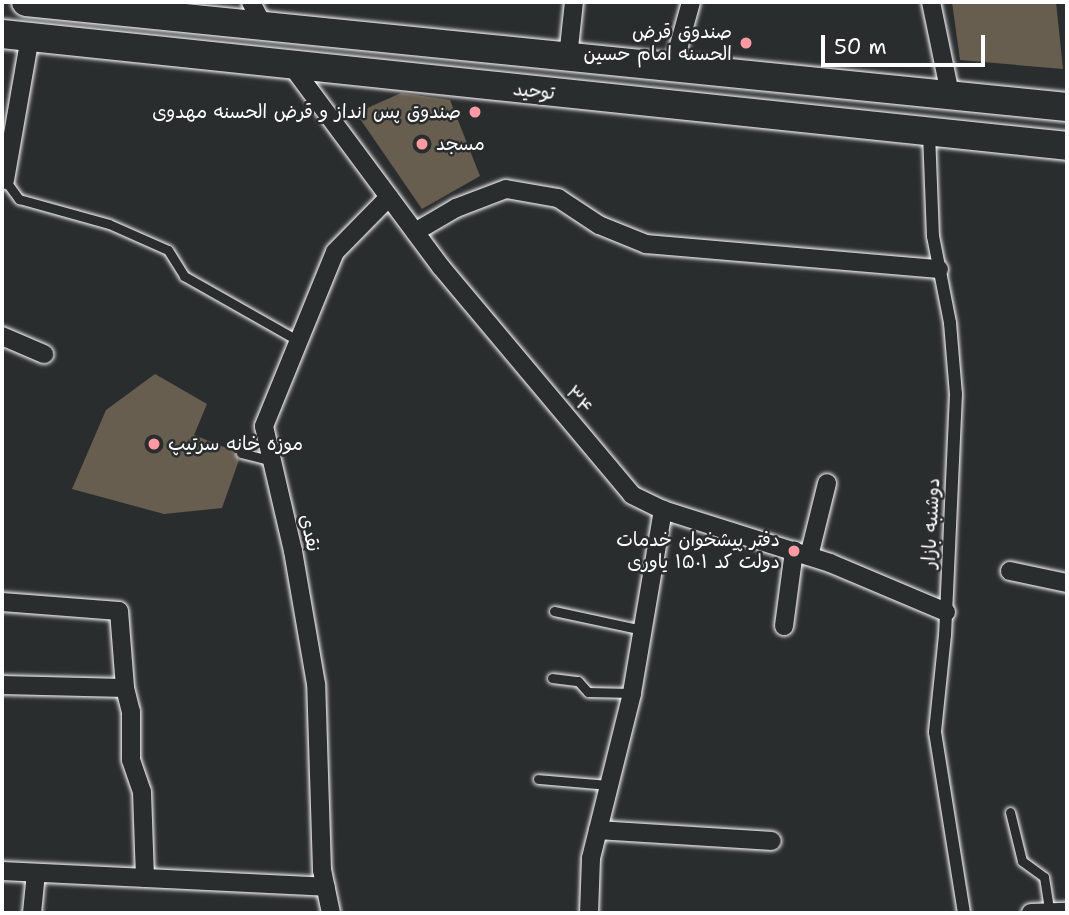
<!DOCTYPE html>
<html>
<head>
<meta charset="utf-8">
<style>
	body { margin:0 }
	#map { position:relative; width:1069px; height:915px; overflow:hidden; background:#2a2d2e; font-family:"Shantell Sans","Playpen Sans Arabic",sans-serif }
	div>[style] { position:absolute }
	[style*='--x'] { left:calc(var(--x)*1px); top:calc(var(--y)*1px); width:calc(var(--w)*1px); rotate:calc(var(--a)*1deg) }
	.building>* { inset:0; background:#675e4f }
	.roads { filter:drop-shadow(0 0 2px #fff) drop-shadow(0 0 2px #fff) }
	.service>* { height:9px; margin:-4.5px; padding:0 4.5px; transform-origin:4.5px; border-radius:4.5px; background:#2a2d2e }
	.pedestrian>* { height:12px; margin:-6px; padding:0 6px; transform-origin:6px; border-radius:6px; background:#2a2d2e }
	.minor>* { height:18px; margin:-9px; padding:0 9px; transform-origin:9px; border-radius:9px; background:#2a2d2e }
	.primary>* { height:28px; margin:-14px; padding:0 14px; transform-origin:14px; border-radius:14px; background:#2a2d2e }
	.dots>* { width:19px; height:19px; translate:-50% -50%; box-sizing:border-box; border:4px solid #2a2d2e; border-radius:50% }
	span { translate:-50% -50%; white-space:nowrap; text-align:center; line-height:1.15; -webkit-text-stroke:5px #2a2d2e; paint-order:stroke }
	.poi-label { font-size:19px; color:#fff }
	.right { translate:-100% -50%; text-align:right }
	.left { translate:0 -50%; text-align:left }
	.street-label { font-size:19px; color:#fff }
	.frame { position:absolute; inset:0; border:4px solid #fff; pointer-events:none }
	.scale { position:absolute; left:821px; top:35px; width:164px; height:32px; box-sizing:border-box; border:4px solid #fff; border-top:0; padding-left:9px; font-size:21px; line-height:24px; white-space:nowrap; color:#fff; -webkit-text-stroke:5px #2a2d2e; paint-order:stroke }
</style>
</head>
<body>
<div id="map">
	<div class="building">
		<i style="clip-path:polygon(952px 2px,1056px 2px,1063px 69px,960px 60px)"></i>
		<i style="clip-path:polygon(401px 93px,450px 100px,480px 176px,422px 209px,356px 113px)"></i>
		<i style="clip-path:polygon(155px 374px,207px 404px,194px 435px,234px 451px,239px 460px,222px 508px,164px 514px,72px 489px,106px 410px)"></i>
	</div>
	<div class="roads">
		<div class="service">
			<i style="--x:5;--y:180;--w:24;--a:54"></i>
			<i style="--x:19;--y:199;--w:93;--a:15.5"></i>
			<i style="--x:109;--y:224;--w:64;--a:23.8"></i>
			<i style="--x:168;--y:250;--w:31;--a:58"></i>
			<i style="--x:184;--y:276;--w:132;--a:29.5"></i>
			<i style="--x:241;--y:453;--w:33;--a:14"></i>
			<i style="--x:554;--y:611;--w:91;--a:12.1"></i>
			<i style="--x:552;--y:678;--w:26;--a:7"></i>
			<i style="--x:578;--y:681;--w:15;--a:48"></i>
			<i style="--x:588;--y:692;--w:44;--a:1.3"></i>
			<i style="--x:538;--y:779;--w:72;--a:4.8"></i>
			<i style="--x:1010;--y:812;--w:50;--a:76.2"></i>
			<i style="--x:1022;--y:861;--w:27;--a:36"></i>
			<i style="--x:1044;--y:877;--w:36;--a:81"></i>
		</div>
		<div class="pedestrian">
			<i style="--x:929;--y:133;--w:103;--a:87.8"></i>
			<i style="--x:933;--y:236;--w:89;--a:78.9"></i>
			<i style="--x:950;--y:323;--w:71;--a:85.2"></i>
			<i style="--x:956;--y:394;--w:241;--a:92.6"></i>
			<i style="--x:945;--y:635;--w:98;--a:95.9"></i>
			<i style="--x:935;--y:732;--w:183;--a:80.9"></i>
		</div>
		<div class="minor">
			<i style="--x:251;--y:2;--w:29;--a:63"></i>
			<i style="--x:931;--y:2;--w:94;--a:78.3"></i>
			<i style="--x:568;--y:57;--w:55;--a:-83.8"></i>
			<i style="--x:291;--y:65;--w:252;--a:53.4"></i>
			<i style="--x:441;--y:267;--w:297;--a:50"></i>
			<i style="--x:632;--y:495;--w:34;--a:26"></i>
			<i style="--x:663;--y:510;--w:175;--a:17.6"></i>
			<i style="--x:830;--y:563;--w:126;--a:22.9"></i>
			<i style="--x:673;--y:67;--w:67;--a:-74.5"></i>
			<i style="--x:5;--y:180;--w:145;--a:-80.1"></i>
			<i style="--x:415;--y:232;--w:48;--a:-30.3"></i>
			<i style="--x:456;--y:208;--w:53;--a:-20.8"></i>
			<i style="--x:506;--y:189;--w:53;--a:9.8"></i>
			<i style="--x:558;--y:198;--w:49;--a:33.4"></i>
			<i style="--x:599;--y:225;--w:51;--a:22"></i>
			<i style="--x:646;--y:244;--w:294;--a:4.9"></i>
			<i style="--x:2;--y:336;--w:46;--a:23.2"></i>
			<i style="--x:809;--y:556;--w:75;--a:-76.1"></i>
			<i style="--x:1010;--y:571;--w:58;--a:11.9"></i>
			<i style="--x:2;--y:602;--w:117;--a:4.4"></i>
			<i style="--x:119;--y:611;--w:77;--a:85.5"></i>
			<i style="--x:784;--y:626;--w:76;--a:-82.4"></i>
			<i style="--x:2;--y:685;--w:123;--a:1.4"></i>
			<i style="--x:125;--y:688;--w:25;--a:76"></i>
			<i style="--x:131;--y:712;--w:48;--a:90"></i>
			<i style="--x:131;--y:760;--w:34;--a:71"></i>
			<i style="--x:142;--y:792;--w:86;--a:88"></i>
			<i style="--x:598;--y:830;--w:174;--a:3.6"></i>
			<i style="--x:2;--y:871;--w:324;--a:2.8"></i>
			<i style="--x:32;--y:913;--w:40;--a:-84.3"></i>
			<i style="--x:331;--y:913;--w:44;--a:-101.8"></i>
			<i style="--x:322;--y:870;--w:186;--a:-91.8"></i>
			<i style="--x:316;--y:684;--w:135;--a:-99.8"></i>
			<i style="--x:293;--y:551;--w:128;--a:-103.1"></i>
			<i style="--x:264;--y:426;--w:188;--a:-67.8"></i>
			<i style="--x:335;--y:252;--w:77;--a:-45.5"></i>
			<i style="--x:589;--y:913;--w:55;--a:-87.9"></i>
			<i style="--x:591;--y:858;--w:170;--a:-76"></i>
			<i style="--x:632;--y:693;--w:186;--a:-80.4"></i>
			<i style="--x:1031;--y:913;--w:36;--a:-2"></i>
		</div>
		<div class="primary">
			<i style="--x:26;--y:2;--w:1046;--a:5.76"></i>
			<i style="--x:2;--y:34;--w:1071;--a:6"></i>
		</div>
	</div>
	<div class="dots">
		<i style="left:746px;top:43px;background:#ff9aa2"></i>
		<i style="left:475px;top:112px;background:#ff9aa2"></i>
		<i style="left:422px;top:144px;background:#ff9aa2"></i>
		<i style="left:154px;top:444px;background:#ff9aa2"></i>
		<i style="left:794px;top:551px;background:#ff9aa2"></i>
	</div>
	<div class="poi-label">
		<span class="right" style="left:732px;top:43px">صندوق قرض<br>الحسنه امام حسین</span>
		<span class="right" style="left:461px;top:112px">صندوق پس انداز و قرض الحسنه مهدوی</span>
		<span class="left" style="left:436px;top:144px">مسجد</span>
		<span class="left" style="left:168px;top:444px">موزه خانه سرتیپ</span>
		<span class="right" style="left:780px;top:551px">دفتر پیشخوان خدمات<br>دولت کد ۱۵۰۱ یاوری</span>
	</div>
	<div class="street-label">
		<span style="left:534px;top:91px;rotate:6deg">توحید</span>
		<span style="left:579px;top:400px;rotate:50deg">۳۴</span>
		<span style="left:931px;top:523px;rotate:-87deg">دوشنبه بازار</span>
		<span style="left:310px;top:533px;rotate:78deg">نقدی</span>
	</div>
	<div class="frame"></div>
	<div class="scale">50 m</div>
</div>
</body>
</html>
